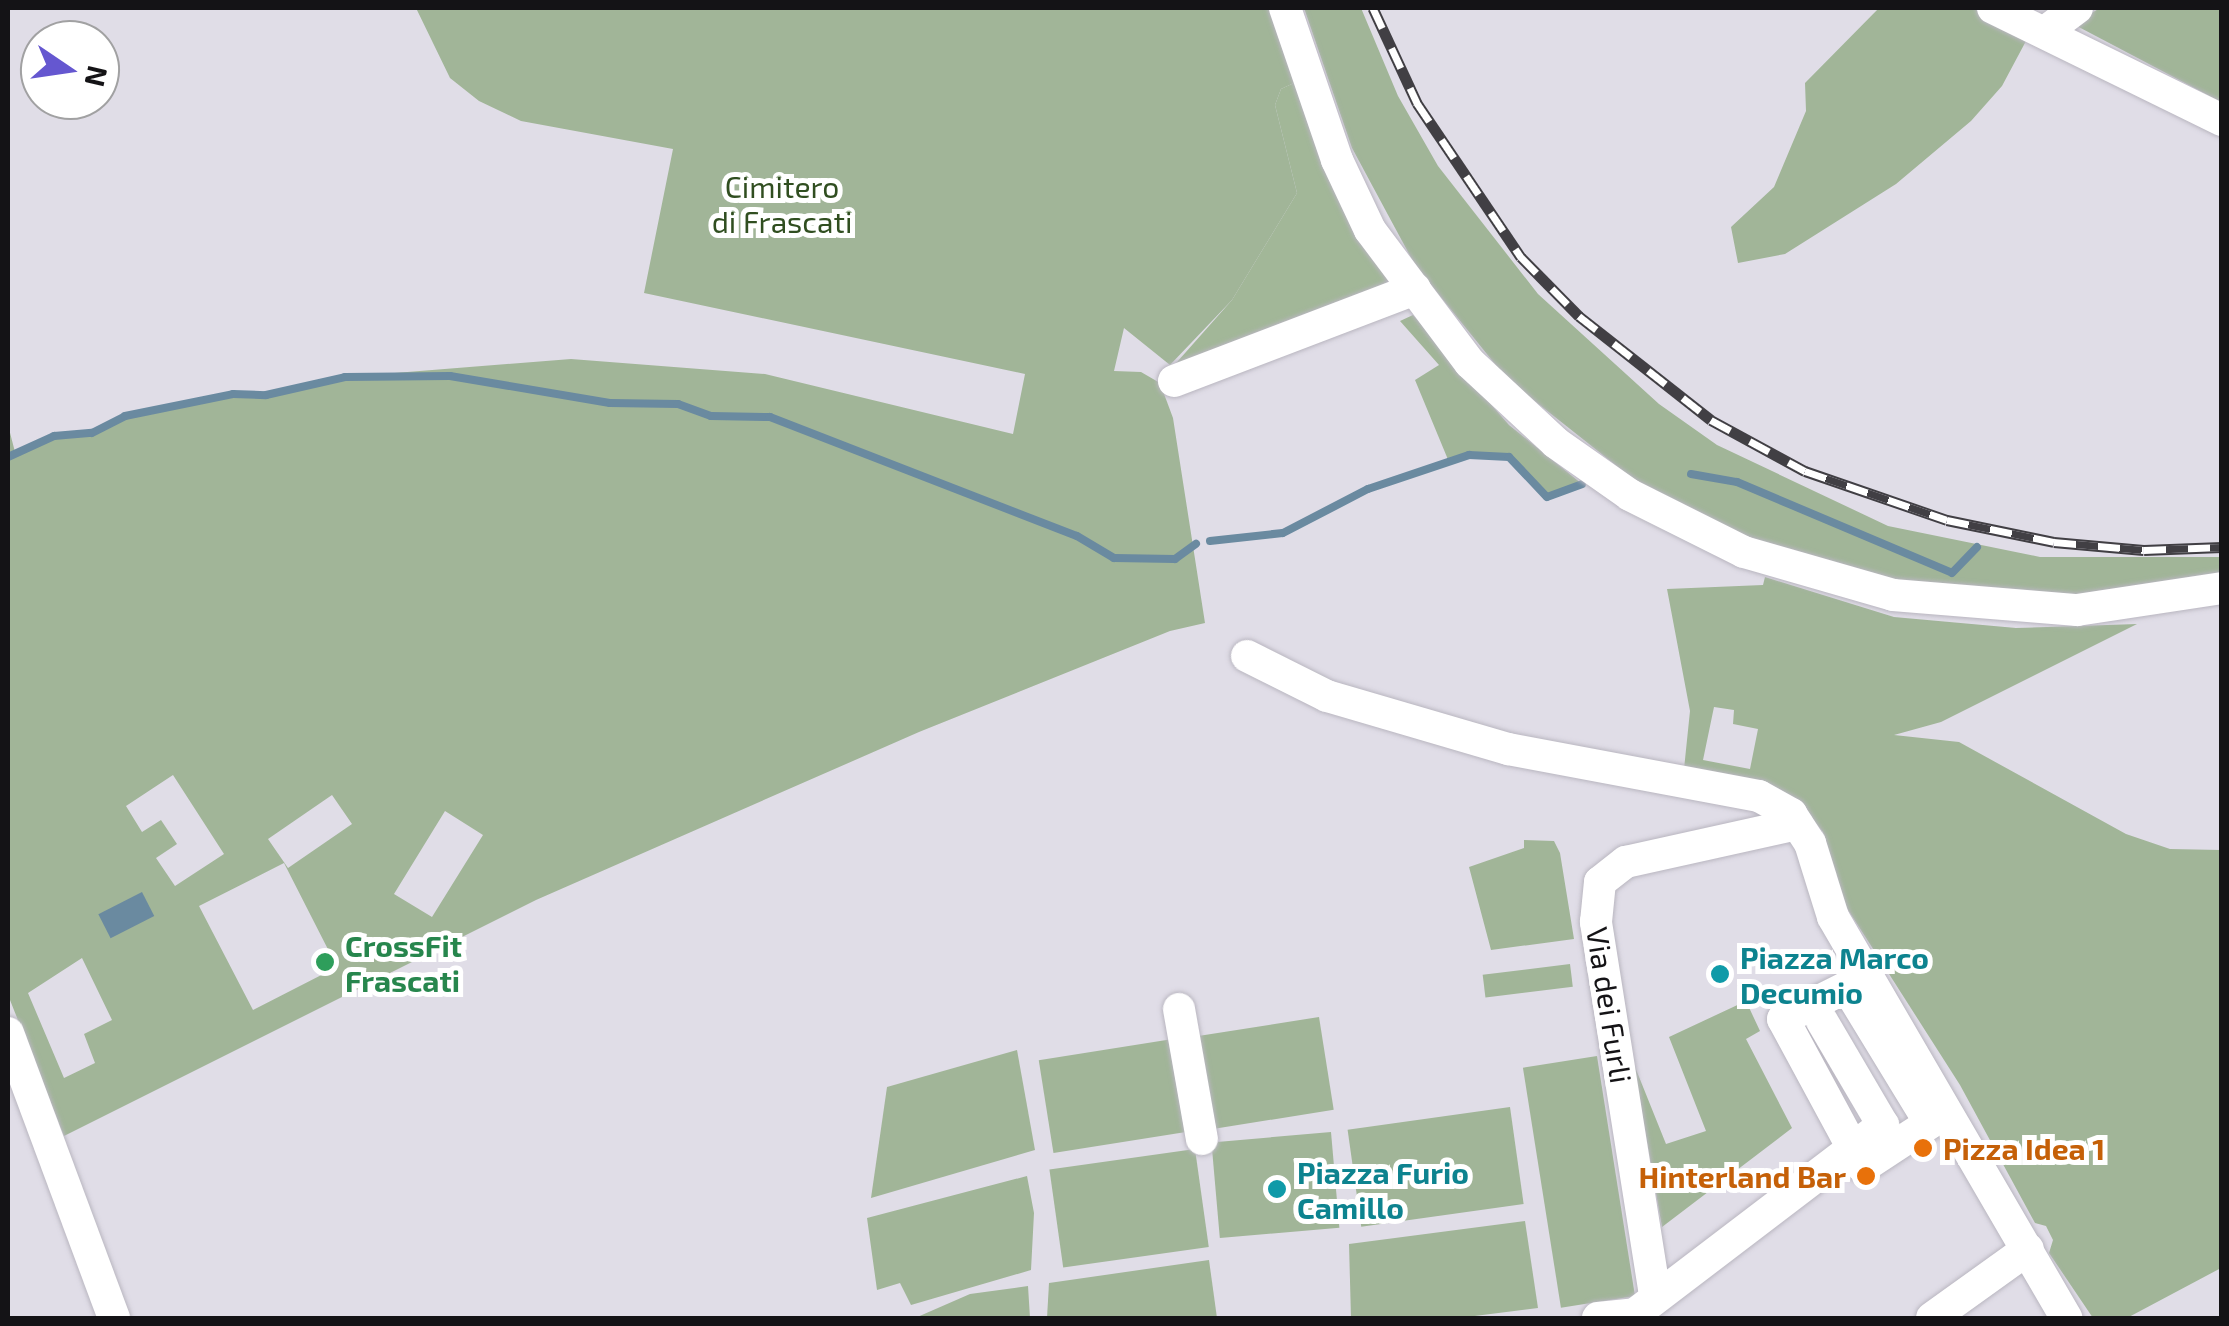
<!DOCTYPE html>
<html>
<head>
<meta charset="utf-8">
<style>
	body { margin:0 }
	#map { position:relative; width:2229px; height:1326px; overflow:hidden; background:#e0dde7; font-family:"Exo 2",sans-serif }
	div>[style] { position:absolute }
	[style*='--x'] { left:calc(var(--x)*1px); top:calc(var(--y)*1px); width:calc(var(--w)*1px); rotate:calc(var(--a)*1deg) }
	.green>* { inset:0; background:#a1b598; transform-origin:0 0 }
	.forest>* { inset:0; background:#a2b798 }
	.water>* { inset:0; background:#6a8aa0; transform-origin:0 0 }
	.stream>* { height:8px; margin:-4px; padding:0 4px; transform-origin:4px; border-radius:4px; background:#6a8aa0 }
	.roads { filter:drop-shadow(0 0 2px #b9b6c0) drop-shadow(0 0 2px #b9b6c0) }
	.minor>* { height:32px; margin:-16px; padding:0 16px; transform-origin:16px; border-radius:16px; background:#fff }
	.rail>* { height:11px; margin-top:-5.5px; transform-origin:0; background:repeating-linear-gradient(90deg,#fff 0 22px,#413f44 0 44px); box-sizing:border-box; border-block:2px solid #413f44 }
	.dots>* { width:28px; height:28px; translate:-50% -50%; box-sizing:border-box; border:5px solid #fff; border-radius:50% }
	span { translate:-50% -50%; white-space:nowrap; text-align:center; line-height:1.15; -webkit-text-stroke:10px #fff; paint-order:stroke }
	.park-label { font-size:30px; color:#304e20 }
	.leisure-label { font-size:30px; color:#27864d; font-weight:700 }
	.left { translate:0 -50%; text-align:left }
	.culture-label { font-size:30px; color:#0d838f; font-weight:700 }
	.street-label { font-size:30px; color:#141316 }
	.food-label { font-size:30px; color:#c56008; font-weight:700 }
	.right { translate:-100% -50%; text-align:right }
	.frame { position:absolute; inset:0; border:10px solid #141316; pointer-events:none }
	.north { position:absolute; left:20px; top:20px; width:100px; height:100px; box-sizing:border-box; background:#fff; border:2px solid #a1a1a2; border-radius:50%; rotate:103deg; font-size:28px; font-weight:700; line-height:40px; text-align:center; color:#141316 }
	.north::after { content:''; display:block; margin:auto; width:35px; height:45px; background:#6557d0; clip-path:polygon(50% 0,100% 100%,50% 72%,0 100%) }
</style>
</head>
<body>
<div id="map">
	<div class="green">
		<i style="clip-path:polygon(evenodd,416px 8px,1273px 8px,1296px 82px,1281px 89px,1275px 105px,1297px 193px,1232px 300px,1170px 365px,1124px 328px,1114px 371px,1141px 372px,1160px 383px,1173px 418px,1205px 623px,1170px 631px,919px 732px,536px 900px,64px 1136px,8px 995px,8px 425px,15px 452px,54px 436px,92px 433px,120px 416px,233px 394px,266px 395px,345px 377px,571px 359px,765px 374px,1013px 434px,1025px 374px,644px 293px,673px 149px,521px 121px,479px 101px,450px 78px,416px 8px,173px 775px,224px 854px,175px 886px,156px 858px,177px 844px,161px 820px,142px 832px,126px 806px,173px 775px,416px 8px,332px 795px,352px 824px,288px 868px,268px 839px,332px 795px,416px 8px,445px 811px,483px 835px,432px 917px,394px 894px,445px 811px,416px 8px,284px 863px,337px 967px,253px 1010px,199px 906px,284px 863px,416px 8px,82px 958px,112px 1020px,84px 1034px,95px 1063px,64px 1078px,28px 993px,82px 958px)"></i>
		<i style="clip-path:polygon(1304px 8px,1361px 8px,1398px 96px,1438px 166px,1538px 294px,1659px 404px,1717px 445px,1888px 526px,2040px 557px,2221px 557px,2221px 578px,2085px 595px,1891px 583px,1761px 544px,1642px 486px,1507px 379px,1415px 265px,1352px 148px)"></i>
		<i style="clip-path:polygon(1879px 8px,1973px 8px,2026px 41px,2002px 86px,1971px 121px,1896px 184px,1785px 254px,1738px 263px,1731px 227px,1774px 187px,1806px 111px,1805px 83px)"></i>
		<i style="clip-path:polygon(2100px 8px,2221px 8px,2221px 102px,2073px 24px)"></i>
		<i style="clip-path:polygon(1413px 315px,1509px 425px,1582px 484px,1547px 497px,1509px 457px,1481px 453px,1449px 462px,1415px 380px,1439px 365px,1400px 321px)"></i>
		<i style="clip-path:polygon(evenodd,1765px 577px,1894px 617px,2016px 628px,2137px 624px,1941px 722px,1894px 735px,1959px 742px,2126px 834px,2170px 849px,2221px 850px,2221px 1268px,2127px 1318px,2093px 1318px,2049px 1253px,2053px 1240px,2046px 1226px,2035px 1223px,1960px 1085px,1836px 891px,1823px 832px,1808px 813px,1684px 769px,1690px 711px,1667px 589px,1763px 585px,1765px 577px,1714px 707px,1734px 710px,1733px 724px,1758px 729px,1750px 769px,1703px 760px,1714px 707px)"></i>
		<i style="clip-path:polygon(1524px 840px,1554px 841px,1560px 853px,1574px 939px,1491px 950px,1469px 867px,1524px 848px)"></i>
		<i style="left:1570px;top:964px;width:23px;height:88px;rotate:83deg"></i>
		<i style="clip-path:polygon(1746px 1001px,1760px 1031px,1746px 1039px,1792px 1128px,1662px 1227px,1633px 1062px,1666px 1144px,1706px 1131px,1669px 1037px)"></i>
		<i style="left:1319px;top:1017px;width:94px;height:127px;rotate:81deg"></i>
		<i style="left:1179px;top:1038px;width:94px;height:142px;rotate:81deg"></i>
		<i style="clip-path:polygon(1017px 1050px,1035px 1150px,871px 1198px,887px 1087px)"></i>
		<i style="left:1597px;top:1056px;width:243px;height:75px;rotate:81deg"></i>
		<i style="left:1510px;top:1107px;width:98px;height:164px;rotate:82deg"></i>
		<i style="left:1331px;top:1132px;width:96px;height:120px;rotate:85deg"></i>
		<i style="left:1195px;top:1149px;width:99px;height:147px;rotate:82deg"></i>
		<i style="clip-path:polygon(1027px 1176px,1034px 1213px,1031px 1270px,911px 1305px,900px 1283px,877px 1290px,867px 1218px)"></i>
		<i style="clip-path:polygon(1525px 1221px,1538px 1308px,1459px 1318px,1351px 1318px,1349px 1244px)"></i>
		<i style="clip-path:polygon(1209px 1260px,1217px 1318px,1047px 1318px,1049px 1283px)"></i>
		<i style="clip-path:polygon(1028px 1286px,1030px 1318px,915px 1318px,970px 1294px)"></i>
	</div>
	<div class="forest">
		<i style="clip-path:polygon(1296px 82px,1393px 282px,1170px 370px,1232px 300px,1297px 193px,1275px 105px,1281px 89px)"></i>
	</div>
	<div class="water">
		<i style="left:142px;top:892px;width:27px;height:49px;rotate:63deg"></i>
	</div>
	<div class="stream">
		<i style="--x:8;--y:457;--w:51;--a:-24.5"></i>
		<i style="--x:54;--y:436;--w:38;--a:-5"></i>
		<i style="--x:92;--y:433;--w:37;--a:-27"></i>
		<i style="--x:125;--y:416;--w:110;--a:-11.5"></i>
		<i style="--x:233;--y:394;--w:33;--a:2"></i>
		<i style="--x:266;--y:395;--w:81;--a:-12.8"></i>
		<i style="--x:345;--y:377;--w:105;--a:-0.5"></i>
		<i style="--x:450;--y:376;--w:162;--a:9.6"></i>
		<i style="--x:610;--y:403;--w:68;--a:0.8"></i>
		<i style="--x:678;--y:404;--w:35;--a:20"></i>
		<i style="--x:711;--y:416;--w:59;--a:1"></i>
		<i style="--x:770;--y:417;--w:329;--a:21.2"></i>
		<i style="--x:1077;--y:536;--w:43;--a:30.7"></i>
		<i style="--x:1114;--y:558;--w:61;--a:0.9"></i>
		<i style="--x:1175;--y:559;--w:26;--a:-36"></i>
		<i style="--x:1691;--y:474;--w:47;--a:9.9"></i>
		<i style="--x:1737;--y:482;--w:233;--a:22.9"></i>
		<i style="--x:1952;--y:573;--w:36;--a:-46"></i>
		<i style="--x:1210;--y:541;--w:73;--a:-6.3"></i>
		<i style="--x:1283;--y:533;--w:96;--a:-27.4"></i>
		<i style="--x:1368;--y:489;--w:107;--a:-18.6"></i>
		<i style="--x:1469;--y:455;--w:40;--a:2.9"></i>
		<i style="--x:1509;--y:457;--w:55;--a:46.5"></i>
		<i style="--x:1547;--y:497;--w:37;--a:-20"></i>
	</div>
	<div class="roads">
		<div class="minor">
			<i style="--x:1285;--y:8;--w:161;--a:71.1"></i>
			<i style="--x:1337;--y:160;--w:77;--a:64.8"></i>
			<i style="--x:1370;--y:230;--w:166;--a:53.1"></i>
			<i style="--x:1470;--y:363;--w:117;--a:42.9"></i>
			<i style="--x:1556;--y:443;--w:90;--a:35.1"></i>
			<i style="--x:1630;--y:495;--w:127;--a:26.6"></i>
			<i style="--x:1744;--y:552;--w:155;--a:16.1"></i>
			<i style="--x:1893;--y:595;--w:185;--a:4.7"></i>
			<i style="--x:2077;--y:610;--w:147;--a:-8.6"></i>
			<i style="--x:1993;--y:8;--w:255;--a:26.1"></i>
			<i style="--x:2045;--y:32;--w:40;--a:-37"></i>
			<i style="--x:1174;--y:381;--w:258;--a:-20.9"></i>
			<i style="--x:1247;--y:656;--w:89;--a:26.6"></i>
			<i style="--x:1327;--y:696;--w:189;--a:16.3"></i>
			<i style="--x:1508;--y:749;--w:255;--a:10.6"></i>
			<i style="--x:1759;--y:796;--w:37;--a:29"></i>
			<i style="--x:1791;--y:814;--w:35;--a:57"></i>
			<i style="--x:1810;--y:843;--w:77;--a:72.7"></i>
			<i style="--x:1833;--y:917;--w:464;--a:59.8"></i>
			<i style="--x:1847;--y:987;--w:159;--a:58.6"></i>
			<i style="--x:1930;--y:1123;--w:80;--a:146.7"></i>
			<i style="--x:1863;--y:1167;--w:168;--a:-118.4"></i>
			<i style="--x:1783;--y:1019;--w:72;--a:-26.6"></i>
			<i style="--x:1179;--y:1009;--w:132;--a:80"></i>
			<i style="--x:8;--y:1033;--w:304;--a:69.6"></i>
			<i style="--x:1655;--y:1295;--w:378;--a:-99"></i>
			<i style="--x:1596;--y:922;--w:40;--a:-84.3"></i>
			<i style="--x:1600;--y:882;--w:33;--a:-38"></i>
			<i style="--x:1626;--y:862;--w:175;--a:-12.5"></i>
			<i style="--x:1598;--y:1318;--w:37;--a:-6"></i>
			<i style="--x:1635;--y:1314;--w:312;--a:-37.3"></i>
			<i style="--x:1883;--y:1125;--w:121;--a:-120.4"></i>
			<i style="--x:1932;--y:1318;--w:118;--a:-35.7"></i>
		</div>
	</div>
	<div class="rail">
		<i style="--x:1373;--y:8;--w:105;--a:65.1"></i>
		<i style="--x:1417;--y:103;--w:186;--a:56"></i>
		<i style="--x:1521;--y:257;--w:83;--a:45.5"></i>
		<i style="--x:1579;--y:316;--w:168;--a:38.2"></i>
		<i style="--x:1711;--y:420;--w:107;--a:28.5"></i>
		<i style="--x:1805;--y:471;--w:150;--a:19"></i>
		<i style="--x:1947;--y:520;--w:109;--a:11.6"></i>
		<i style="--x:2054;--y:542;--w:90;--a:5.1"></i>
		<i style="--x:2144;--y:550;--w:78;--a:-2.2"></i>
	</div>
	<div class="dots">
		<i style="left:325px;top:962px;background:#2e9e5b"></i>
		<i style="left:1720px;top:974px;background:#0f9aa8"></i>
		<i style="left:1923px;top:1148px;background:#e8710a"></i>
		<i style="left:1866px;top:1176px;background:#e8710a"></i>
		<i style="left:1277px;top:1189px;background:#0f9aa8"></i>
	</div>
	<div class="park-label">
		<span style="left:782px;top:203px">Cimitero<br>di Frascati</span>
	</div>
	<div class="leisure-label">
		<span class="left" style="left:345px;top:962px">CrossFit<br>Frascati</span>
	</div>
	<div class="culture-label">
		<span class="left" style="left:1740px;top:974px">Piazza Marco<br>Decumio</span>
		<span class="left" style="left:1297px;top:1189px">Piazza Furio<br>Camillo</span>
	</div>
	<div class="street-label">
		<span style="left:1610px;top:1005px;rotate:81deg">Via dei Furli</span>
	</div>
	<div class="food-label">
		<span class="left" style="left:1943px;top:1148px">Pizza Idea 1</span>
		<span class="right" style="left:1846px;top:1176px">Hinterland Bar</span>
	</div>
	<div class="frame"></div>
	<div class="north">N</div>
</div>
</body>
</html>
